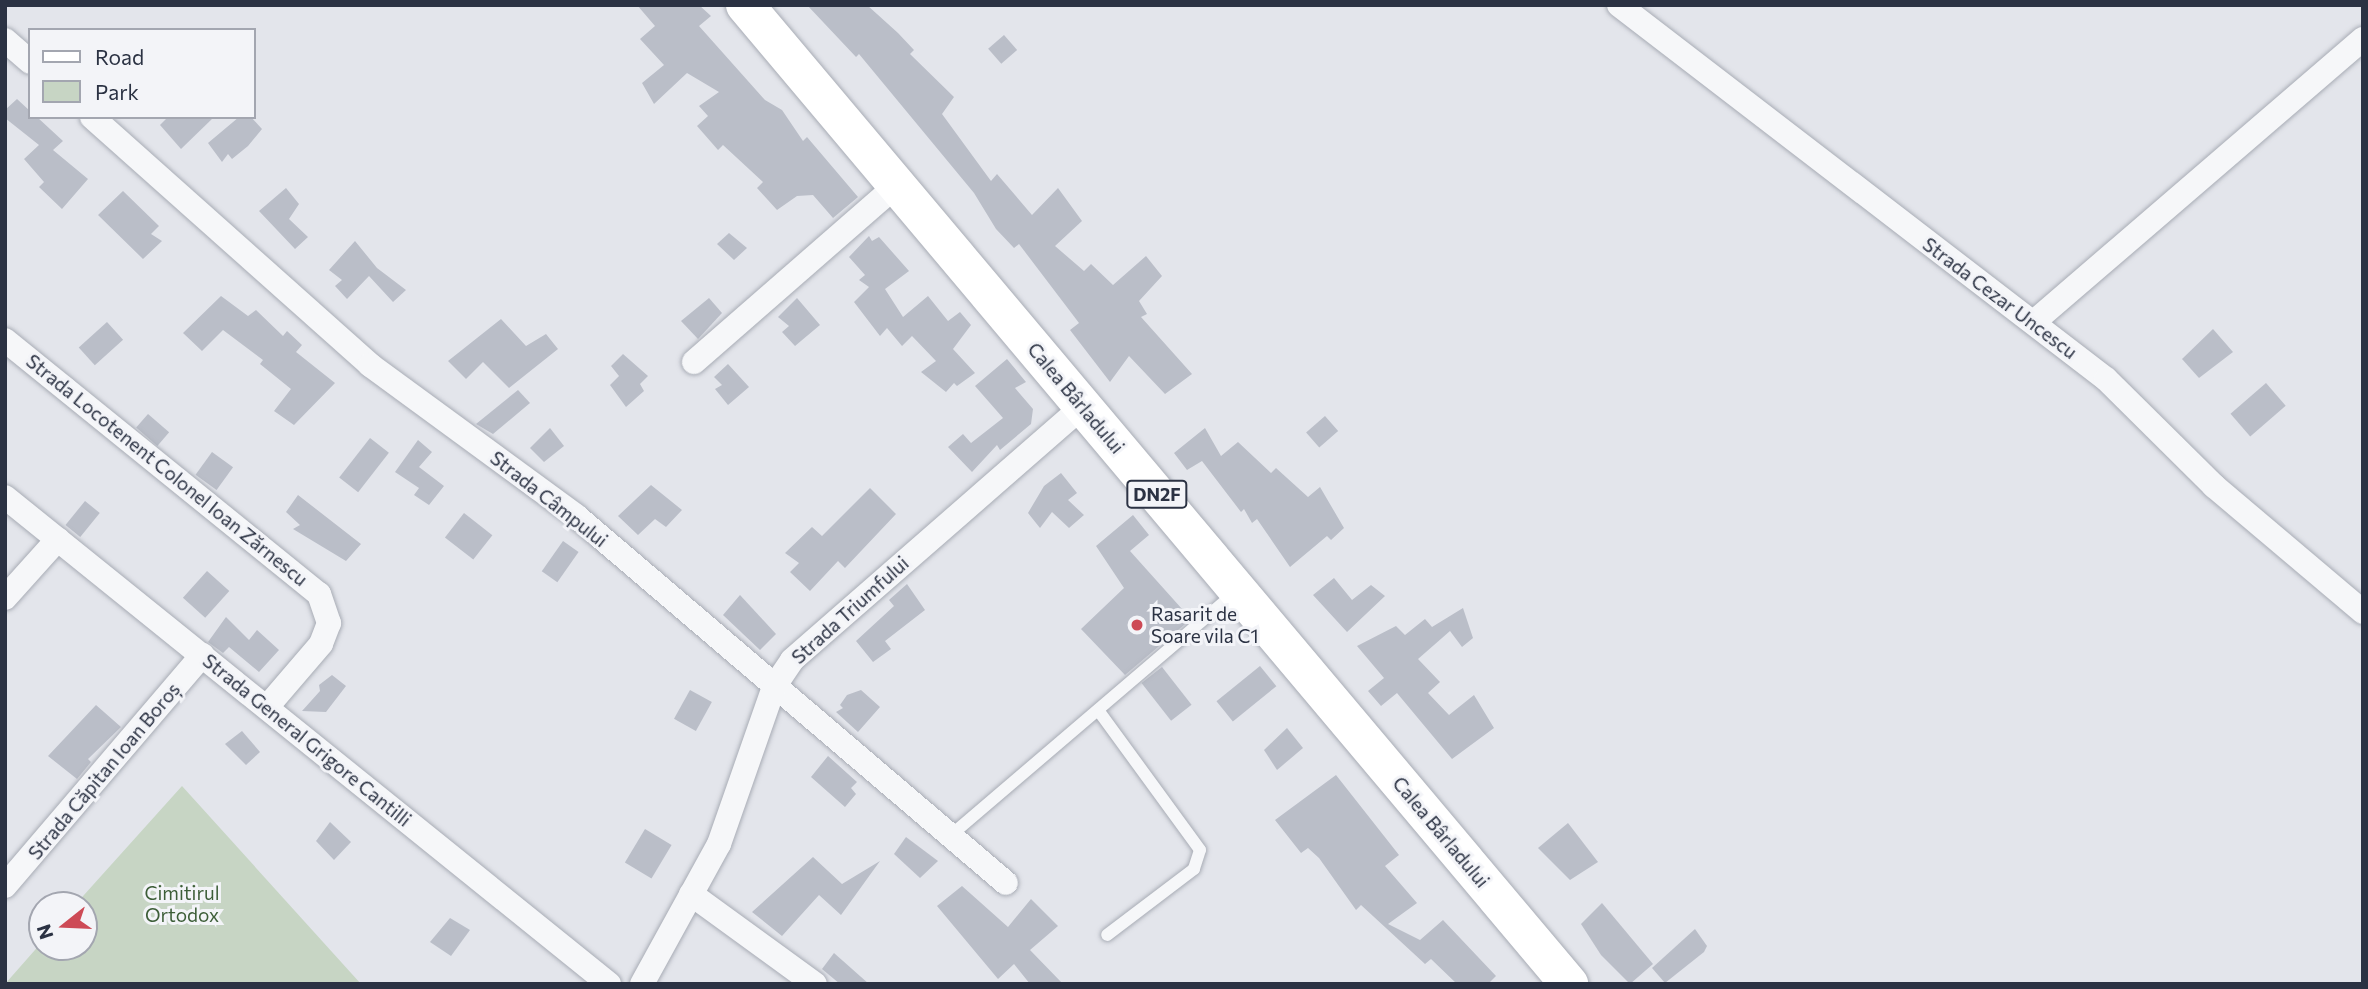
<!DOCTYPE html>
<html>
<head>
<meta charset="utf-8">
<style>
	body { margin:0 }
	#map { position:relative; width:2368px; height:989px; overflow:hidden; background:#e3e5eb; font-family:Commissioner,sans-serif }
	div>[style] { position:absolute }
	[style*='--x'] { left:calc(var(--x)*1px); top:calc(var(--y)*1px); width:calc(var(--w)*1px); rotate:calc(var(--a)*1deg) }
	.green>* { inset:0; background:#c7d5c4 }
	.building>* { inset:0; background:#babec8; transform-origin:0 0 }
	.roads { filter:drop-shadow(0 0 2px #a8acb5) drop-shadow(0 0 2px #a8acb5) }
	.lane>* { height:12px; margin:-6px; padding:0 6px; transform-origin:6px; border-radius:6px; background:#f6f7f9 }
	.street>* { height:24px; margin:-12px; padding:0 12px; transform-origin:12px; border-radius:12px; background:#f6f7f9 }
	.primary>* { height:38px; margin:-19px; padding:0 19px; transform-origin:19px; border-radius:19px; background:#fff }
	.dots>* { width:19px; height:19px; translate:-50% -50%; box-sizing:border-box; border:4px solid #f3f4f8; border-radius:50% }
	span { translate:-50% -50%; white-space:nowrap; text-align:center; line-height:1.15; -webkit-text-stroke:6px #f3f4f8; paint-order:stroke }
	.shield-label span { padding:2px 5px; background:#f3f4f8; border:2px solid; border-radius:5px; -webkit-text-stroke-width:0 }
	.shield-label { font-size:18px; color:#2b3243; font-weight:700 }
	.street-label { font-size:19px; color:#2b3243 }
	.poi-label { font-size:19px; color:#2b3243 }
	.left { translate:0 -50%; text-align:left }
	.park-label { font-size:19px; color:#3d5e38 }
	.frame { position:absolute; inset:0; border:7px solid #2b3243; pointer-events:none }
	.legend { position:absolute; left:28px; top:28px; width:228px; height:91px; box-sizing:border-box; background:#f3f4f8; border:2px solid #a3a6b0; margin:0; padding:9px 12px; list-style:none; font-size:21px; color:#2b3243 }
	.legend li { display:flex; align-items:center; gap:14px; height:35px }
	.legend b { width:35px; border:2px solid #a3a6b0 }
	.north { position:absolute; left:28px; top:891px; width:70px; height:70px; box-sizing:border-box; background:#f3f4f8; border:2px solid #a3a6b0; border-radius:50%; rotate:252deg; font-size:19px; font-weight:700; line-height:28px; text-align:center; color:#2b3243 }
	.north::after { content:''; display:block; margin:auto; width:24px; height:32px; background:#cd4a56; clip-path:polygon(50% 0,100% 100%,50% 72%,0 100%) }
</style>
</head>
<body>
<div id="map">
	<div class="green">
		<i style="clip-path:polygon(182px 786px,361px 984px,5px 984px,42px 942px,42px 947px,84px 947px,84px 905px,75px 905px)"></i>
	</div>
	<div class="building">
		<i style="clip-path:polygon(637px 5px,699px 5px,711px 16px,699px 26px,765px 100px,782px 110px,803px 141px,807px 137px,858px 197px,833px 218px,813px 195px,797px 196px,777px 210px,757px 188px,763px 182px,723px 145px,718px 150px,697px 126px,708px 116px,699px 106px,719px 92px,687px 73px,654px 104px,642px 83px,664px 65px,640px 39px,655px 26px)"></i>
		<i style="clip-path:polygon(807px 5px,867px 5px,898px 33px,914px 50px,910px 54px,954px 97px,942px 114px,991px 181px,997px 174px,1032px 215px,1058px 188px,1082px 221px,1055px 246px,1084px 271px,1091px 264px,1113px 285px,1146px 256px,1162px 276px,1139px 301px,1147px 314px,1141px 317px,1192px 374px,1165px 394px,1129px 356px,1110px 382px,1070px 330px,1079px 323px,1019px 244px,1014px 248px,996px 229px,974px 193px,859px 54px,856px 57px)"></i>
		<i style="left:1004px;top:35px;width:20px;height:21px;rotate:49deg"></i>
		<i style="clip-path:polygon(17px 99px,30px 111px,30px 117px,37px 117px,63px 141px,53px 150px,88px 179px,62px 209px,39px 187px,44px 182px,24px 159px,39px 145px,5px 118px,5px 110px)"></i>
		<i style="clip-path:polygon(168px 117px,214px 117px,181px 149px,160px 125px)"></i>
		<i style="clip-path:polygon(239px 117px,251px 117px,262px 129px,248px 146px,232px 159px,228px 154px,222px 162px,208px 143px)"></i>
		<i style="clip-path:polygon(286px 188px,299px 204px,289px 219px,308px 237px,295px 249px,259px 211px)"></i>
		<i style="clip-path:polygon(123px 191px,159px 226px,151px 234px,162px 241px,143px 259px,98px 215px)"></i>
		<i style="clip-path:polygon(729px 233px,747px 248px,734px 260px,717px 244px)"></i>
		<i style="clip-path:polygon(869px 236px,872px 241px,879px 237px,909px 271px,885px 289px,903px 317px,928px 296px,948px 321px,960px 312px,971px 325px,953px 349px,975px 373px,957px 386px,954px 383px,946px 392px,921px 372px,936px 361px,912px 336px,902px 346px,887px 328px,880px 336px,854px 302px,869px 287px,859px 280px,865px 275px,849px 257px)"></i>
		<i style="clip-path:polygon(355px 241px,377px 268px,406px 290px,393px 302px,369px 276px,347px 299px,335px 286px,342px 280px,329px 270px)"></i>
		<i style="clip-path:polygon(221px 296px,248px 316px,256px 310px,283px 336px,287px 331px,302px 345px,296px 352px,335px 383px,294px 425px,274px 411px,291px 389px,260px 364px,263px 360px,223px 330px,202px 351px,183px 333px)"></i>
		<i style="clip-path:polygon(709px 298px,722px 313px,698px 339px,681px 321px)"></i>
		<i style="clip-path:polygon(797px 298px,820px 325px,795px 346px,782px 332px,789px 326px,778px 317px)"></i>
		<i style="clip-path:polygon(501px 319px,526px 346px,546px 334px,558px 349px,509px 388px,483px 362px,466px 379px,448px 361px)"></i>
		<i style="left:107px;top:322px;width:24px;height:38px;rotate:48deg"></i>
		<i style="clip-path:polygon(2213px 329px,2233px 352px,2199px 378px,2182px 359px)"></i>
		<i style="clip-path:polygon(623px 354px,648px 376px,640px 384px,644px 391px,626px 407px,610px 385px,619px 376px,611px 366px)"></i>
		<i style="clip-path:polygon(1007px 359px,1026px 382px,1015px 388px,1033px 409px,1031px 424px,1000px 450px,997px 445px,972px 472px,948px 447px,963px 434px,971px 443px,1003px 418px,975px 386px)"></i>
		<i style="clip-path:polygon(728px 364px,749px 387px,728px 405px,715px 389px,722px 385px,714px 377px)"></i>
		<i style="left:2266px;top:383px;width:30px;height:47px;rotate:49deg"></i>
		<i style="clip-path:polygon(518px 390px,530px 403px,493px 434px,476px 424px)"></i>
		<i style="left:148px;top:414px;width:28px;height:18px;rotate:41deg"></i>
		<i style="left:1325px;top:416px;width:20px;height:25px;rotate:49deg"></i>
		<i style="clip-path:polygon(550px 428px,564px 446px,544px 462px,530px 448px)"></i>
		<i style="clip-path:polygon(1205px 428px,1221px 456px,1238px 442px,1271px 473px,1276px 468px,1308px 497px,1320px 487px,1344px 528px,1331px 540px,1327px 536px,1290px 567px,1257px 519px,1252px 523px,1244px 509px,1241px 512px,1202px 461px,1187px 470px,1174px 453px)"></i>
		<i style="left:370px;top:438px;width:24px;height:50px;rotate:38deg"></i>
		<i style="clip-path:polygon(418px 440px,432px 452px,419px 467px,444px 486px,429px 505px,414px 495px,419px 488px,395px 472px)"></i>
		<i style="left:212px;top:452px;width:26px;height:28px;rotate:36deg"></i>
		<i style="clip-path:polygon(1061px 473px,1077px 493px,1068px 500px,1084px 515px,1069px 528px,1052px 512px,1040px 528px,1028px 513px,1044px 486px)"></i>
		<i style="clip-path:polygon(651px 485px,682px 510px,666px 527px,655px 519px,638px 535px,618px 516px)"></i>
		<i style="clip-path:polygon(870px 488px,896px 514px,845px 568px,838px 561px,810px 591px,790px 572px,799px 563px,785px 553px,812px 527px,822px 536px)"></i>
		<i style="clip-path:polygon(298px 495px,361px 544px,346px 561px,293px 529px,300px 525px,286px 512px)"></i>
		<i style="left:85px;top:501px;width:19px;height:31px;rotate:39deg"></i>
		<i style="left:464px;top:513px;width:36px;height:31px;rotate:38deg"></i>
		<i style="clip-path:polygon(1133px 515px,1149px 535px,1130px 551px,1191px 619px,1125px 675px,1081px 629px,1124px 588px,1096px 546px)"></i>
		<i style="left:563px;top:541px;width:19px;height:37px;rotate:35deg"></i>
		<i style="left:207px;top:571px;width:30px;height:36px;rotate:42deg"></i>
		<i style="clip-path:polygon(1334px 578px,1352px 600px,1371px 585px,1385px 596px,1347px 632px,1313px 595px)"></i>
		<i style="clip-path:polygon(907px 584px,925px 610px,885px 641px,891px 649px,873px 662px,856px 641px,894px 606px,889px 600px)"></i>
		<i style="clip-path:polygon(740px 595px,776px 634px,760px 650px,723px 615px)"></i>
		<i style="clip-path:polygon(1463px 608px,1473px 638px,1462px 647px,1450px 631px,1418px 659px,1440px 682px,1428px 693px,1449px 715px,1474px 695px,1494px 728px,1452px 759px,1397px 693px,1381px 706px,1368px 691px,1384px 678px,1357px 646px,1396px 626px,1405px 635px,1425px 619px,1432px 627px)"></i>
		<i style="clip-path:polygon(226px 617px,249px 640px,257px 630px,279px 650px,259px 672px,229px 647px,223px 653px,208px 642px)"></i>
		<i style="left:1260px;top:666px;width:26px;height:56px;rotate:51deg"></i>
		<i style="left:1162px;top:667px;width:48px;height:26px;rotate:52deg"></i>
		<i style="clip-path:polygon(332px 675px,346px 686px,326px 712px,302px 711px,320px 691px,319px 685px)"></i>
		<i style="left:690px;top:690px;width:25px;height:33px;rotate:29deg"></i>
		<i style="clip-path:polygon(861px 690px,880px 707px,858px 732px,836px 712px,843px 708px,840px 705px,847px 695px)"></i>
		<i style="clip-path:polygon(96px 705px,121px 727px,88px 759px,91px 762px,77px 779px,48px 756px)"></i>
		<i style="clip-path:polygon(1287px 728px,1303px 748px,1277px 770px,1264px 750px)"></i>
		<i style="clip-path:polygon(242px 731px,260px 752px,246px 765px,225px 744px)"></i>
		<i style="clip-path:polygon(828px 756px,857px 782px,851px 788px,856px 794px,845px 807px,811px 777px)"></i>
		<i style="clip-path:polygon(1336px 775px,1399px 855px,1385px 866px,1417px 903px,1388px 924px,1420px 940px,1443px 920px,1496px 976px,1488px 984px,1457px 984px,1431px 959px,1425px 964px,1361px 905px,1356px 910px,1319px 858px,1308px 848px,1301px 853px,1275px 820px)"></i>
		<i style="clip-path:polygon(330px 822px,351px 842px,334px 860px,316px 841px)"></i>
		<i style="clip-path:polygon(1568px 823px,1598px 862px,1570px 880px,1538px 848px)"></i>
		<i style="left:645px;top:829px;width:31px;height:39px;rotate:31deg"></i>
		<i style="clip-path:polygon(906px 837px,938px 861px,920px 878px,894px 854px)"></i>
		<i style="clip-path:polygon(813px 857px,842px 884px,880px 861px,841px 915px,819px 895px,782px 936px,752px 912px)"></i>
		<i style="clip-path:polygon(962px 886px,1008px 927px,1031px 899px,1058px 926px,1030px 950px,1063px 984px,1030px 984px,1014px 964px,998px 979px,937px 906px)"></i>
		<i style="clip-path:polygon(1602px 903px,1653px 964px,1630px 984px,1601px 955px,1581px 924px)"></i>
		<i style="clip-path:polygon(450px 918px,470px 930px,451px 956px,430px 942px)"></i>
		<i style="clip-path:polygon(1695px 929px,1707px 946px,1704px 952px,1665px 983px,1652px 968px)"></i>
		<i style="clip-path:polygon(834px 953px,869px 984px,840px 984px,822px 969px)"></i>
	</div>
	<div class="roads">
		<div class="lane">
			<i style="--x:1098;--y:710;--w:173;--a:53.9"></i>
			<i style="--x:1200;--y:850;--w:20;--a:108"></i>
			<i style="--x:1194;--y:869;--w:109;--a:142.8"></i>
			<i style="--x:950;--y:836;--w:375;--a:-40.5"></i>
		</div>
		<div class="street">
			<i style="--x:1619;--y:5;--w:614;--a:37.52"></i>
			<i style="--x:2106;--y:379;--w:152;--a:44.7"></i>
			<i style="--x:2214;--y:486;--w:195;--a:40.2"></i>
			<i style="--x:5;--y:40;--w:33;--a:41"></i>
			<i style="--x:92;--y:117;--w:373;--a:41.7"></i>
			<i style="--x:370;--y:365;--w:255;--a:36.2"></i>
			<i style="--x:576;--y:516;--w:565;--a:40.48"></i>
			<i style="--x:2035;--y:321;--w:433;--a:-40.7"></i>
			<i style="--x:5;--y:340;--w:404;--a:39"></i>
			<i style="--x:319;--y:594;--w:31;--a:71"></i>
			<i style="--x:329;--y:623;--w:22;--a:111"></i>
			<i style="--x:321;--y:644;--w:83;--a:130.6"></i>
			<i style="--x:694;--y:362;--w:269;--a:-41.1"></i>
			<i style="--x:5;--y:497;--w:776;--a:38.88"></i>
			<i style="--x:5;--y:598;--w:79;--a:-48.1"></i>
			<i style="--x:5;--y:886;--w:304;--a:-49.5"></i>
			<i style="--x:691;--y:894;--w:153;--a:36"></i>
			<i style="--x:642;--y:984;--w:160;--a:-61.2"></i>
			<i style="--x:719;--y:844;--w:166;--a:-70.7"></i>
			<i style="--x:774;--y:687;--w:32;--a:-56"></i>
			<i style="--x:792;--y:660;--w:386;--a:-41.1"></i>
		</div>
		<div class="primary">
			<i style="--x:745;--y:5;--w:1280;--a:49.91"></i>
		</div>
	</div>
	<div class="dots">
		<i style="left:1137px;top:625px;background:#cd4a56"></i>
	</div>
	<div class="shield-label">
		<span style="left:1157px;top:494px">DN2F</span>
	</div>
	<div class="street-label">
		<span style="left:2000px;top:298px;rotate:37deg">Strada Cezar Uncescu</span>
		<span style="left:1076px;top:398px;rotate:50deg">Calea Bârladului</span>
		<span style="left:167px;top:470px;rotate:39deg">Strada Locotenent Colonel Ioan Zărnescu</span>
		<span style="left:549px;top:499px;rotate:38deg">Strada Câmpului</span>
		<span style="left:850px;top:610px;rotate:-42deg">Strada Triumfului</span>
		<span style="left:307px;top:740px;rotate:39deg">Strada General Grigore Cantilli</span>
		<span style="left:104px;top:771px;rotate:-50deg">Strada Căpitan Ioan Boroș</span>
		<span style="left:1441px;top:832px;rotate:50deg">Calea Bârladului</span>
	</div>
	<div class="poi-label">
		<span class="left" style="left:1151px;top:625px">Rasarit de<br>Soare vila C1</span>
	</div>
	<div class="park-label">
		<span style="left:182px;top:904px">Cimitirul<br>Ortodox</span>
	</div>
	<div class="frame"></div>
	<ul class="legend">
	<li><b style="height:9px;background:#fff"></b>Road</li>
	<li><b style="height:19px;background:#c7d5c4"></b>Park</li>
	</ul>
	<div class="north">N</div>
</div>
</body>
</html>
